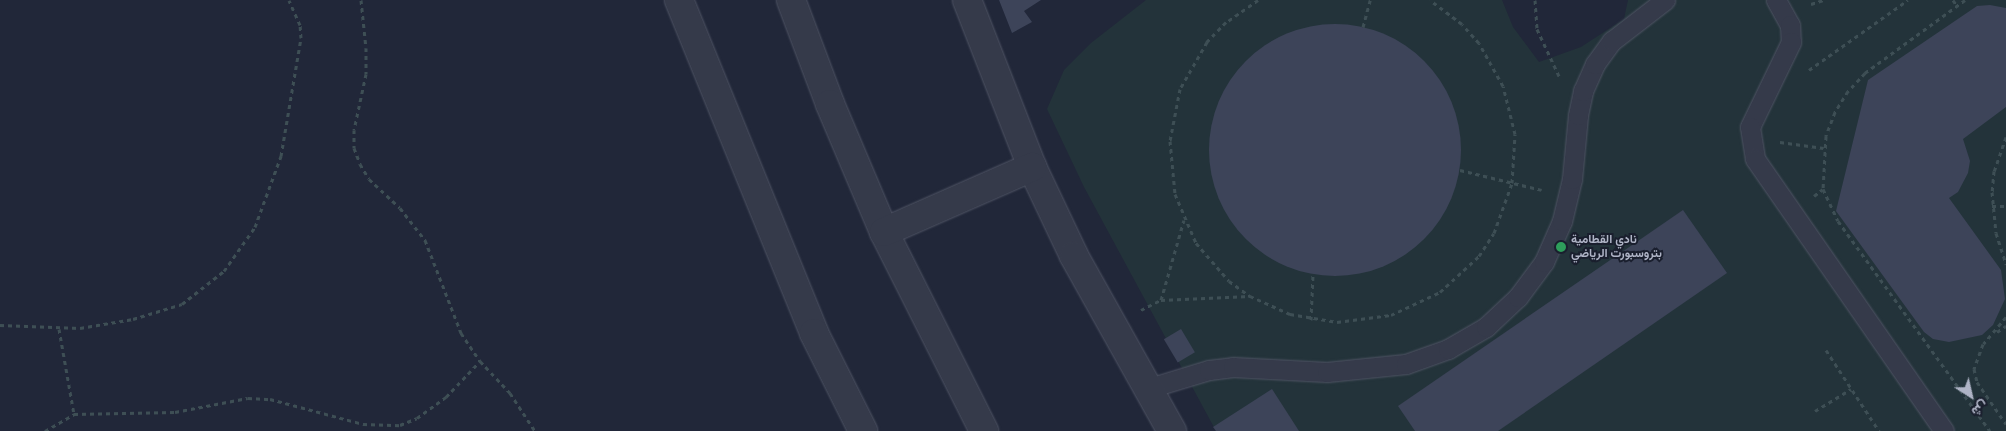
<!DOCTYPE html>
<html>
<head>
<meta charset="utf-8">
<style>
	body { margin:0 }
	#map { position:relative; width:2006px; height:431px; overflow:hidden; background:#212739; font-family:Figtree,Vazirmatn,sans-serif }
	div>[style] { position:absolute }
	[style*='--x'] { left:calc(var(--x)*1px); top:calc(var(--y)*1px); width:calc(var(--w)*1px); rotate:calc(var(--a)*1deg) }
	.green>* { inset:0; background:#23333a }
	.building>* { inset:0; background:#3d4459; transform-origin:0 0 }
	.round { border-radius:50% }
	.path>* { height:3px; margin-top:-1.5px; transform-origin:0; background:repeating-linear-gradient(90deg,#3e4f55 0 4px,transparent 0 8px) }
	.roads { filter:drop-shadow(0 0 1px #4f5464) drop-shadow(0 0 1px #4f5464) }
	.service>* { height:19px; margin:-9.5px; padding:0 9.5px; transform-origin:9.5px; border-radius:9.5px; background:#353a4a }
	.minor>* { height:28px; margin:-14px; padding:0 14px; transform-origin:14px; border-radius:14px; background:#353a4a }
	.tertiary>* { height:28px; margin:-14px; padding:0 14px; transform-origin:14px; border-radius:14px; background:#353a4a }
	.dots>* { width:14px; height:14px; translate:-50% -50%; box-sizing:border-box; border:2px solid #1a1f2e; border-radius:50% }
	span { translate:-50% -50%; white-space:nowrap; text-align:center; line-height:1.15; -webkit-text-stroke:4px #1a1f2e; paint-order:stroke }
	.poi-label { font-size:12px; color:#afb4c6; font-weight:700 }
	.left { translate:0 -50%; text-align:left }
	.north { position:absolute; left:1946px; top:371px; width:50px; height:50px; -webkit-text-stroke:4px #1a1f2e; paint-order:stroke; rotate:145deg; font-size:14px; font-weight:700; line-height:20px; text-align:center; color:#afb4c6 }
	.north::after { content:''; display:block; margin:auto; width:18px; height:22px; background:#afb4c6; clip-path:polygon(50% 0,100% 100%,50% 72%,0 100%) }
</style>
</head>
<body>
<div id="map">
	<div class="green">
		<i style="clip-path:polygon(1146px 0,1502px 0,1513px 27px,1539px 62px,1581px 47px,1624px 19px,1628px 0,2006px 0,2006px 431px,1216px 431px,1084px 187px,1047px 109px,1064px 70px,1091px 43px)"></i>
	</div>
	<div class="building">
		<i style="clip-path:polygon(999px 0,1041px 0,1024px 11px,1032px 22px,1012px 33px)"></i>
		<i style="clip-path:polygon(1990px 5px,2006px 8px,2006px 107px,1963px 139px,1970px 161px,1968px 173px,1958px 192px,1949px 198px,2001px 270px,2005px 299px,1993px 325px,1982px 335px,1949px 342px,1933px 339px,1924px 332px,1836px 211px,1868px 80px,1977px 6px)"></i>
		<i class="round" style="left:1209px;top:24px;width:252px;height:252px"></i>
		<i style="clip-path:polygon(1683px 210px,1727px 273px,1498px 431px,1415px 431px,1398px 406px)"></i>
		<i style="left:1181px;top:329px;width:27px;height:20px;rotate:59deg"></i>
		<i style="clip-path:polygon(1272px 389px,1299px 431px,1216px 431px,1213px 427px)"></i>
	</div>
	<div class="path">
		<i style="--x:361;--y:0;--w:48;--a:84.1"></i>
		<i style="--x:366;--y:48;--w:26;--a:90"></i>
		<i style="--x:366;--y:74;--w:57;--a:102.1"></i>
		<i style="--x:354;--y:130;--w:18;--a:90"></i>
		<i style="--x:354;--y:148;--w:17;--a:69"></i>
		<i style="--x:360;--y:164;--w:17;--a:59"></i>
		<i style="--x:369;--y:179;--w:42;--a:43.1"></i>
		<i style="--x:400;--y:208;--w:41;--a:52"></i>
		<i style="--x:425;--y:240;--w:100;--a:68.8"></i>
		<i style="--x:461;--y:333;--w:34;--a:56"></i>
		<i style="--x:480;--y:361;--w:44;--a:46.8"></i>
		<i style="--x:510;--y:393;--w:45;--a:56.7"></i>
		<i style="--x:1258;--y:0;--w:39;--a:145"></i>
		<i style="--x:1226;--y:22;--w:28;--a:134"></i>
		<i style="--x:1207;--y:42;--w:54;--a:119.9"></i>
		<i style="--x:1180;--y:89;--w:53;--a:100.9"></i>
		<i style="--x:1170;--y:141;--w:53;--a:84.6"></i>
		<i style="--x:1175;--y:194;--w:53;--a:66.8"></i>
		<i style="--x:1196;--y:243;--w:50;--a:49"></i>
		<i style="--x:1229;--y:281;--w:26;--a:36"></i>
		<i style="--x:1250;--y:296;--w:44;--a:24.2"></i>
		<i style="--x:1290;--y:314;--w:48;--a:9.7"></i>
		<i style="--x:1337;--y:322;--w:54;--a:-7.4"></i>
		<i style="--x:1391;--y:315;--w:54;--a:-25.1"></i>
		<i style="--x:1440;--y:292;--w:53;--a:-42.7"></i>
		<i style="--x:1479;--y:256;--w:27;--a:-57"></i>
		<i style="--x:1494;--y:233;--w:53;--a:-70.2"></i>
		<i style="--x:1512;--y:183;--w:49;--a:-86.5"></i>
		<i style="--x:1515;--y:134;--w:49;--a:-104"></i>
		<i style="--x:1503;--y:86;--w:49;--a:-119.2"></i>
		<i style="--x:1479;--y:43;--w:25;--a:-132"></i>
		<i style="--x:1462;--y:24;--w:40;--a:-143"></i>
		<i style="--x:1535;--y:0;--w:29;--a:86"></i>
		<i style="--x:1537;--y:29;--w:52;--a:64.9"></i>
		<i style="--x:1953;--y:0;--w:7;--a:56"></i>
		<i style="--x:1965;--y:0;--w:124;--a:143.9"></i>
		<i style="--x:1865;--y:73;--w:25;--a:133"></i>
		<i style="--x:1848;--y:91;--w:25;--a:122"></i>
		<i style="--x:1835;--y:112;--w:26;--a:111"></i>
		<i style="--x:1826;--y:136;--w:53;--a:93.2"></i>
		<i style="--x:1823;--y:189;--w:35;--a:65"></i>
		<i style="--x:1838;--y:221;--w:259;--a:54.1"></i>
		<i style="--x:1811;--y:4;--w:13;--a:-18"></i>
		<i style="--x:1363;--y:27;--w:28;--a:-75"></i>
		<i style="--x:1809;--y:70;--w:121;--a:-35.3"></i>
		<i style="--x:2006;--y:137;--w:36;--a:109"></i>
		<i style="--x:1994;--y:171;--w:21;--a:95"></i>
		<i style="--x:1992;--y:192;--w:41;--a:84.4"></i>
		<i style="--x:1996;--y:233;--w:33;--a:72"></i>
		<i style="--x:1780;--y:142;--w:44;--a:7.8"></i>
		<i style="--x:1460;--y:170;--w:84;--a:13.7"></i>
		<i style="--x:1814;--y:196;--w:11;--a:-38"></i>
		<i style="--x:1992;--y:206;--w:14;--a:0"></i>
		<i style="--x:1161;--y:300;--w:83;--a:-74"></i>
		<i style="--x:1141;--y:310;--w:22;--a:-27"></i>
		<i style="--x:1161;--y:300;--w:89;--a:-2.6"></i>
		<i style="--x:2006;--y:317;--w:35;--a:130"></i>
		<i style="--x:1983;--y:344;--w:27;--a:110"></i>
		<i style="--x:1974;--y:369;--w:13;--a:77"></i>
		<i style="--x:1977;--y:382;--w:51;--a:55.4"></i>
		<i style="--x:1311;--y:320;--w:46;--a:-87.5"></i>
		<i style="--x:0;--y:325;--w:80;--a:2.1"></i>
		<i style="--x:80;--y:328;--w:54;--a:-9.6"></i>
		<i style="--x:133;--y:319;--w:51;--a:-17"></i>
		<i style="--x:182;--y:304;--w:53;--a:-38.2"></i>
		<i style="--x:224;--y:271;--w:54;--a:-54.8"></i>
		<i style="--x:255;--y:227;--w:76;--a:-69.9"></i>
		<i style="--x:281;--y:156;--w:120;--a:-80.4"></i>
		<i style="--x:301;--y:38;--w:13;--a:-94"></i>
		<i style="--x:300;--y:25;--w:27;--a:-114"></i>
		<i style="--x:59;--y:329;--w:86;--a:80"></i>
		<i style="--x:1997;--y:332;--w:11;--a:-34"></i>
		<i style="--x:1826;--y:350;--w:97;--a:56.8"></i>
		<i style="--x:1815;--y:411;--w:42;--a:-31.4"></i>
		<i style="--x:45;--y:431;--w:34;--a:-30"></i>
		<i style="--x:74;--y:414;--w:101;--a:-1.1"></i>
		<i style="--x:175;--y:412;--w:74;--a:-10.9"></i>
		<i style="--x:248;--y:398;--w:22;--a:3"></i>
		<i style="--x:270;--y:399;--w:96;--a:15"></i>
		<i style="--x:363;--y:424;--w:37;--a:2"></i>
		<i style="--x:400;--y:425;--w:18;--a:-22"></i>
		<i style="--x:417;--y:418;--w:36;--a:-36"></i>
		<i style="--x:446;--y:397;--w:50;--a:-46.6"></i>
	</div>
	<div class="roads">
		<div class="service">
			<i style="--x:1776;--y:0;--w:29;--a:61"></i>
			<i style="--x:1790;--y:25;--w:17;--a:87"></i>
			<i style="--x:1791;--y:42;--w:94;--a:115.8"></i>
			<i style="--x:1750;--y:127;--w:32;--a:81"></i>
			<i style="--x:1755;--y:159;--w:331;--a:55.2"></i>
			<i style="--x:1146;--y:389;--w:66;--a:-16.8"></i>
			<i style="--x:1209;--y:370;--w:24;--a:-7"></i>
			<i style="--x:1233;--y:367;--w:94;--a:3"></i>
			<i style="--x:1327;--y:372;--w:79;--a:-5.8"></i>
			<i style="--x:1406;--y:364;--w:45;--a:-19.7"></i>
			<i style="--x:1448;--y:349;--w:44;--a:-30.1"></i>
			<i style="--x:1486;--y:327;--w:44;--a:-43.2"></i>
			<i style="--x:1518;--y:297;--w:44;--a:-53.4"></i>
			<i style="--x:1544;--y:262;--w:45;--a:-66.3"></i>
			<i style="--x:1562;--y:221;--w:43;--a:-76.6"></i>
			<i style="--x:1572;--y:179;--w:64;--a:-84.6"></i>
			<i style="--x:1578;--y:115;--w:25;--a:-78"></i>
			<i style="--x:1583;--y:91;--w:30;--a:-66"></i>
			<i style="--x:1595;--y:64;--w:29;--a:-54"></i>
			<i style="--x:1612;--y:41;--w:67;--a:-37.7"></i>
		</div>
		<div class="minor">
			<i style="--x:679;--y:0;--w:359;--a:67.9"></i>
			<i style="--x:814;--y:333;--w:110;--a:63.4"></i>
		</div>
		<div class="tertiary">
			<i style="--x:791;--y:0;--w:111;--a:69.4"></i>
			<i style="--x:830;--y:104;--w:139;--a:67.1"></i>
			<i style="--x:884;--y:232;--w:223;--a:63.3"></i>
			<i style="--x:967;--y:0;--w:179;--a:68.7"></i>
			<i style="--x:1032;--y:167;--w:98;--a:64.7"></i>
			<i style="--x:1074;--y:256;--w:201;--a:60.8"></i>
			<i style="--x:884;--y:232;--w:162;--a:-23.7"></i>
		</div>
	</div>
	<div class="dots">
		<i style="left:1561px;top:247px;background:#2e9e5b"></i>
	</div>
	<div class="poi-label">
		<span class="left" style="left:1571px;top:247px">نادي القطامية<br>بتروسبورت الرياضي</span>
	</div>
	<div class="north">ش</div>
</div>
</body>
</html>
